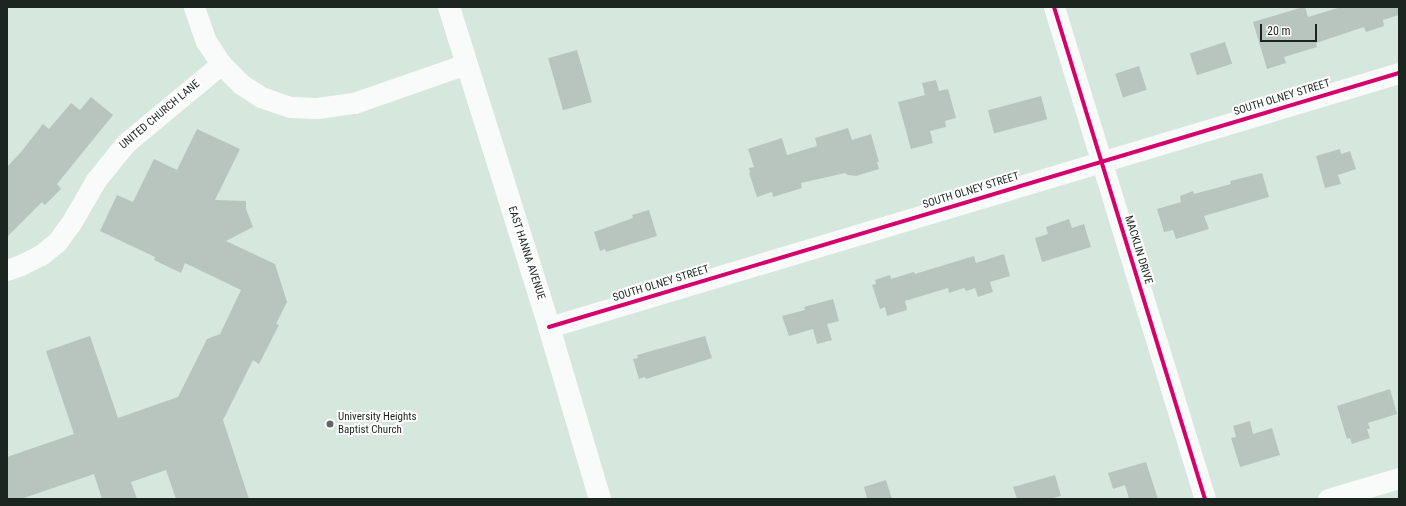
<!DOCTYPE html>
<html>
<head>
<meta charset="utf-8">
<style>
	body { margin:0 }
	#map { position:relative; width:1406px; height:506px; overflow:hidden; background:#d6e7de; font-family:"Roboto Condensed",sans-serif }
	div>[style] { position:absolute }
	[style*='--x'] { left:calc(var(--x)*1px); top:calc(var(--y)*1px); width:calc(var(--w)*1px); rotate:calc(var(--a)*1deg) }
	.building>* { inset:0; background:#b8c5be; transform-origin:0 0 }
	.minor>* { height:21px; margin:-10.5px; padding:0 10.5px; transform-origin:10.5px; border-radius:10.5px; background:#f9fbfa }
	.secondary>* { height:22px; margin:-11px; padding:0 11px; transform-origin:11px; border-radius:11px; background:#f9fbfa }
	.cycleway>* { height:4px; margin:-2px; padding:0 2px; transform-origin:2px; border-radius:2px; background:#d6006c }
	.dots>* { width:11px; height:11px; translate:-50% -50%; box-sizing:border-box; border:2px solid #fff; border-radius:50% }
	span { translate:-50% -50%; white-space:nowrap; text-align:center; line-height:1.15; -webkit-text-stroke:4px #fff; paint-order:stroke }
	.street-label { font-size:11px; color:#1a251f }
	.poi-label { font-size:11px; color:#1a251f }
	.left { translate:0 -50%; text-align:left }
	.frame { position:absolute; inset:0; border:8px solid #1a251f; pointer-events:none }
	.scale { position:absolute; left:1260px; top:24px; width:57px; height:18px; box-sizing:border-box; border:2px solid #1a251f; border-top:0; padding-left:5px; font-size:12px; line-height:14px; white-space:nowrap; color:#1a251f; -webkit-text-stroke:3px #fff; paint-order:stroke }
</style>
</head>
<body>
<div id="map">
	<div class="building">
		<i style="clip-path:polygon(1303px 7px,1305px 7px,1308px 17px,1341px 7px,1399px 7px,1399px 15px,1383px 20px,1384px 26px,1366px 32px,1364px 27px,1316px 43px,1317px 47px,1284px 57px,1286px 63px,1267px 69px,1253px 22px)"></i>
		<i style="left:1225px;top:42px;width:23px;height:37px;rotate:72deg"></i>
		<i style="left:577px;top:50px;width:54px;height:30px;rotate:74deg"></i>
		<i style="left:1139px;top:66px;width:25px;height:25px;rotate:72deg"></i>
		<i style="clip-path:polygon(936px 80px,939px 91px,948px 89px,956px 118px,945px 121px,946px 127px,930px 131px,933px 143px,911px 149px,898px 102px,925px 95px,922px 83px)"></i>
		<i style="left:1041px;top:96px;width:24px;height:55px;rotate:75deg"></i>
		<i style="clip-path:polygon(91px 97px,113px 115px,57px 184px,61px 189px,45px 205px,42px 202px,7px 237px,7px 167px,21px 152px,43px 124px,49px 129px,71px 103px,80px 110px)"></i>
		<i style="clip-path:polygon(848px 128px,852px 140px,871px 134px,879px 162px,877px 162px,879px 169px,856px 176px,848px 175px,845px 173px,801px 183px,802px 188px,773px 197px,772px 192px,757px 197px,749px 173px,750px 173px,749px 168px,754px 167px,748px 149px,782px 138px,787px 155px,817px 146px,815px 138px)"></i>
		<i style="clip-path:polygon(197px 129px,240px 149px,215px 200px,246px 201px,246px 209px,253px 227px,226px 241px,275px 264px,287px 302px,276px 324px,279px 325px,259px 364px,253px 360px,223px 420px,249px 499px,176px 499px,166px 470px,131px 482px,137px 499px,102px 499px,94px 474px,21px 499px,7px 499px,7px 457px,74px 434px,46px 351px,90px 336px,118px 418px,178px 397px,207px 339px,220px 334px,241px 290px,185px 263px,181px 273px,154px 260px,155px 257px,100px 231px,117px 195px,133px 202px,154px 159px,177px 170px)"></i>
		<i style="clip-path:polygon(1340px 149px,1341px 154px,1350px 151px,1356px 169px,1338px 175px,1341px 184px,1325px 188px,1316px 156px)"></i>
		<i style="clip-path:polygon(1262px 173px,1269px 197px,1204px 216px,1209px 229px,1176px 239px,1173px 230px,1164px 232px,1157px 209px,1181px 202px,1180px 196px,1193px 191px,1194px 194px,1231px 184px,1230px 181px)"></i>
		<i style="clip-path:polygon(649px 210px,657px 236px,606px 252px,605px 249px,600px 251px,594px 232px,633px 218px,632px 215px)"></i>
		<i style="clip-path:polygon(1069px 219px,1072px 228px,1084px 224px,1091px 247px,1042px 262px,1035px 238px,1048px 234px,1046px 227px)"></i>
		<i style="clip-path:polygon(1004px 254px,1010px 276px,990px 282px,993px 292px,978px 297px,975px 288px,966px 291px,964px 288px,949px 293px,948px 288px,905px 301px,907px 310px,887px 316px,885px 307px,880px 309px,872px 285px,876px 284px,875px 280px,890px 275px,891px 279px,914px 272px,915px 274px,974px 256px,976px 263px)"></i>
		<i style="clip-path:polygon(833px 299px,839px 321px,827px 324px,832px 340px,817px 344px,813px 329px,789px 336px,782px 316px,805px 310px,804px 307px)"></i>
		<i style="clip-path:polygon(705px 336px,712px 358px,646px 379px,645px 377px,639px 379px,633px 359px,638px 358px,637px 355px)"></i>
		<i style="clip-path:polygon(1390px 389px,1397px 414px,1368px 423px,1370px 429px,1367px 429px,1370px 438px,1352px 444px,1350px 438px,1347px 439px,1337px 406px)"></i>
		<i style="clip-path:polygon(1250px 421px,1253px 434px,1272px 428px,1280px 455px,1240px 467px,1231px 438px,1236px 437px,1233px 426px)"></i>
		<i style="clip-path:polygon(1146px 462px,1158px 499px,1129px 499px,1125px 485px,1113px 489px,1108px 473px)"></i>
		<i style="clip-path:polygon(1055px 475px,1061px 496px,1049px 499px,1017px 499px,1013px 487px)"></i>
		<i style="clip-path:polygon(886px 480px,892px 499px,867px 499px,864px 487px)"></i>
	</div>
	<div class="minor">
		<i style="--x:194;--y:7;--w:36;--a:71"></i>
		<i style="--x:206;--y:41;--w:27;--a:57"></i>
		<i style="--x:221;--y:64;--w:28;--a:45"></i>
		<i style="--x:241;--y:84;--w:24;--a:33"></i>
		<i style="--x:261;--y:97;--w:31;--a:19"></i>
		<i style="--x:290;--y:107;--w:27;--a:2"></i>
		<i style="--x:317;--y:108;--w:37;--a:-8"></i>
		<i style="--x:354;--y:103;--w:119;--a:-19.2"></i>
		<i style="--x:1054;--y:7;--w:515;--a:72.94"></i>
		<i style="--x:7;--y:270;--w:15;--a:-20"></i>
		<i style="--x:21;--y:265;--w:22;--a:-27"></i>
		<i style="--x:41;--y:255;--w:21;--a:-39"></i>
		<i style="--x:57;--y:242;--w:24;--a:-54"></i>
		<i style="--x:71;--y:223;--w:50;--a:-59.8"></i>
		<i style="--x:96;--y:180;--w:48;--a:-51"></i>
		<i style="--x:126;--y:143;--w:124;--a:-39.7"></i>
		<i style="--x:549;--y:327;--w:887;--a:-16.64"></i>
		<i style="--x:1328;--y:499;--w:74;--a:-16.5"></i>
	</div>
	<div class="secondary">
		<i style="--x:449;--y:7;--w:335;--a:72.6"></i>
		<i style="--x:549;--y:327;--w:179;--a:73.5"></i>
	</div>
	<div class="cycleway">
		<i style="--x:1054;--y:7;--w:515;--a:72.94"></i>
		<i style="--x:549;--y:327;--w:887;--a:-16.64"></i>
	</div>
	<div class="dots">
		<i style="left:330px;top:424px;background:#5c6962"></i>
	</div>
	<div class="street-label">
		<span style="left:1282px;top:98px;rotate:-17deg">SOUTH OLNEY STREET</span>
		<span style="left:160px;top:115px;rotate:-40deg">UNITED CHURCH LANE</span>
		<span style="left:971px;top:191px;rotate:-17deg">SOUTH OLNEY STREET</span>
		<span style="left:1138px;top:250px;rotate:73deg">MACKLIN DRIVE</span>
		<span style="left:526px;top:253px;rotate:72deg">EAST HANNA AVENUE</span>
		<span style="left:661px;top:284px;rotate:-17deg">SOUTH OLNEY STREET</span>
	</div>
	<div class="poi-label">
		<span class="left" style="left:338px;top:424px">University Heights<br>Baptist Church</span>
	</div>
	<div class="frame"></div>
	<div class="scale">20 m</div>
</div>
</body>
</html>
